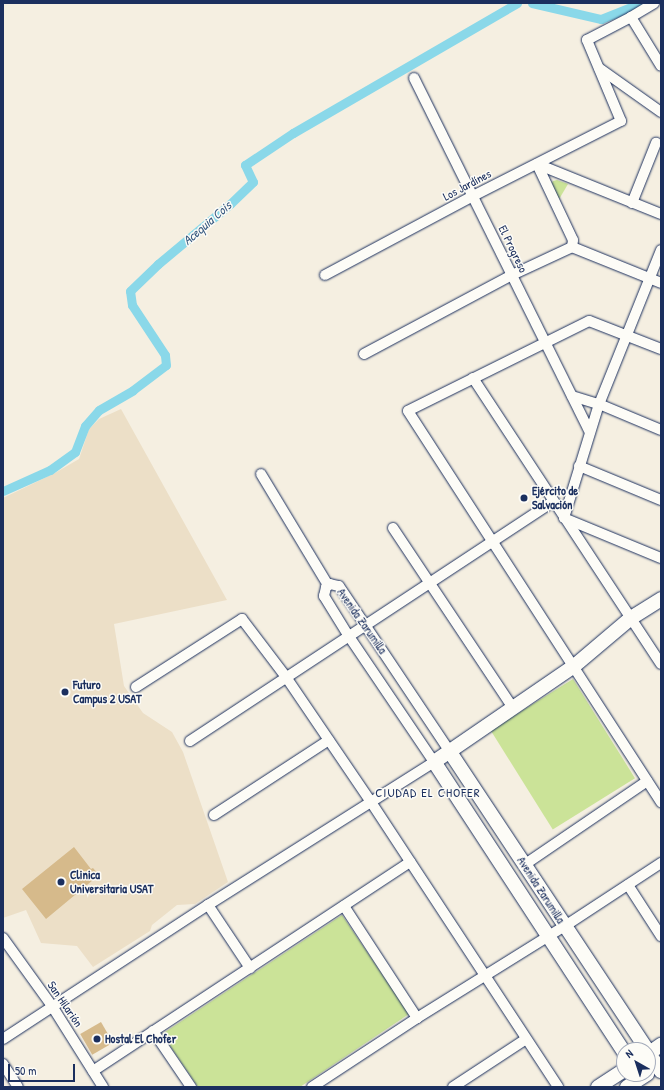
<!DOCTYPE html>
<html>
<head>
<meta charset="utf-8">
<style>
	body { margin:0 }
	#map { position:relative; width:664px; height:1090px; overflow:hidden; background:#f5efe1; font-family:"Patrick Hand",sans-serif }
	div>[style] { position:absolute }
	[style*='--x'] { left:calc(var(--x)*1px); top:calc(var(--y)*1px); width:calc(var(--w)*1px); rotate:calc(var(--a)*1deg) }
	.built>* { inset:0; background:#ecdfc7 }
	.green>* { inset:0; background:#cbe398; transform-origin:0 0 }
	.canal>* { height:9px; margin:-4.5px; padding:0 4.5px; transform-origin:4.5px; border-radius:4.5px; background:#8ad8e9 }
	.building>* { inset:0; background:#d6ba8b; transform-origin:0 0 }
	.roads { filter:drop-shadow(0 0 1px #1b2f5e) drop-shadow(0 0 1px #1b2f5e) }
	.street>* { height:10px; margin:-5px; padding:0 5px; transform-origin:5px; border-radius:5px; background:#fdfcf7 }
	.secondary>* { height:14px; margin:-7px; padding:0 7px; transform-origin:7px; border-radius:7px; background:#fdfcf7 }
	.dots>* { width:11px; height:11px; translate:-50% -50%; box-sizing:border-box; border:2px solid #fdfcf7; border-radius:50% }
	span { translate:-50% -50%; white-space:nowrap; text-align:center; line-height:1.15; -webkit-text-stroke:3px #fdfcf7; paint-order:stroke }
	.street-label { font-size:12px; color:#1b2f5e }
	.poi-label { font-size:12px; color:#1b2f5e; font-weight:700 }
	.left { translate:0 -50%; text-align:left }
	.water-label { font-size:13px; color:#375981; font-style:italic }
	.neighbourhood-label { font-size:13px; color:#1b2f5e; letter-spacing:1px }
	.frame { position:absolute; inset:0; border:4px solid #1b2f5e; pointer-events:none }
	.north { position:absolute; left:616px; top:1042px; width:40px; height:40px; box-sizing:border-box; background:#fdfcf7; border:1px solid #a3aaba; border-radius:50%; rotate:321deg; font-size:11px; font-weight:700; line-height:16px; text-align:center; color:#1b2f5e }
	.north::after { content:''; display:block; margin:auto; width:14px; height:18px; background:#1b2f5e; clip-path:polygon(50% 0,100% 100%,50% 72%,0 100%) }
	.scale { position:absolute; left:8px; top:1064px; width:67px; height:18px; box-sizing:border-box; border:2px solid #1b2f5e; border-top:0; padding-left:5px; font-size:12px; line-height:14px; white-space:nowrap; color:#1b2f5e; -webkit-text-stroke:3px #fdfcf7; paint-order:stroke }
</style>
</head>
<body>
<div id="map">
	<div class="built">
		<i style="clip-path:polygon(121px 409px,227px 600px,114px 624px,124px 686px,143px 713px,172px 732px,183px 752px,228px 882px,195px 904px,177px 905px,152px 925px,150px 931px,93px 967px,77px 946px,41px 943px,26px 910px,3px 918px,3px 498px,55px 473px,79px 459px,89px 429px,99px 419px)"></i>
	</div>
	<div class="green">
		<i style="clip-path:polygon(557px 180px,568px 184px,558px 201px,551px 184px,553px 181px)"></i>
		<i style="left:573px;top:679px;width:117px;height:97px;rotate:58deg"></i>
		<i style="clip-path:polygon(342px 915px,409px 1014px,300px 1087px,198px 1087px,162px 1034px)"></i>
	</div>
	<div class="canal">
		<i style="--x:532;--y:3;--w:71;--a:13.1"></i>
		<i style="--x:601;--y:19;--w:43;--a:-21.8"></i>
		<i style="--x:3;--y:491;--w:51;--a:-24.1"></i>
		<i style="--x:50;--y:470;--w:31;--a:-36"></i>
		<i style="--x:75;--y:452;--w:28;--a:-69"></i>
		<i style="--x:85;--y:426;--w:21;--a:-49"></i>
		<i style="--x:99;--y:410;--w:39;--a:-30"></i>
		<i style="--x:133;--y:390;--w:41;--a:-37.1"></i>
		<i style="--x:166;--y:365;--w:10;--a:-96"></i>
		<i style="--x:165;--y:355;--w:60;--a:-123.4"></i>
		<i style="--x:132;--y:305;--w:14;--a:-98"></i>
		<i style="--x:130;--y:291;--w:39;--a:-44"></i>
		<i style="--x:158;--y:264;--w:94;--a:-39.8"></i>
		<i style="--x:230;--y:204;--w:32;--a:-44"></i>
		<i style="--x:253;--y:182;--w:19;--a:-115"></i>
		<i style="--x:245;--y:165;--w:58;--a:-33.7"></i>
		<i style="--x:293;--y:133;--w:259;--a:-30.1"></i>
	</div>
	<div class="building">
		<i style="clip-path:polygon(74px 847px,91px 869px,93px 868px,99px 875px,46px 919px,22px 889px)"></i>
		<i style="left:101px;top:1022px;width:24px;height:24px;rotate:60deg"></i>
	</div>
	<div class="roads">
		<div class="street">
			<i style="--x:631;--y:17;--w:57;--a:58.5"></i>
			<i style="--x:599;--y:68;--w:76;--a:35.4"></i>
			<i style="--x:414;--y:78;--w:395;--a:63.6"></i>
			<i style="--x:537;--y:164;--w:134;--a:22"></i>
			<i style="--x:537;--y:164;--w:84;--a:64.7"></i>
			<i style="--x:573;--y:240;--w:7;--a:98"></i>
			<i style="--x:632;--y:203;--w:65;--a:-68.2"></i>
			<i style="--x:661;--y:250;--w:166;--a:111.9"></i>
			<i style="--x:599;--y:404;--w:119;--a:107.1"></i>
			<i style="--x:564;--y:518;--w:105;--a:22.4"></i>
			<i style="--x:325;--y:275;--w:168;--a:-28.1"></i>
			<i style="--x:473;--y:196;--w:166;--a:-26.9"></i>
			<i style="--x:621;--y:121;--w:88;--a:-112.8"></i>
			<i style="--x:587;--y:40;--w:50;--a:-27.6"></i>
			<i style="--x:631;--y:17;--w:27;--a:-31"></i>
			<i style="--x:661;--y:349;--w:77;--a:-158.7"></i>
			<i style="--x:589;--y:321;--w:202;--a:153.6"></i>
			<i style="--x:408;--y:411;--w:466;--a:57.1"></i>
			<i style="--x:364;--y:354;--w:168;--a:-28.1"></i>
			<i style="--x:512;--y:275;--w:66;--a:-25"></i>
			<i style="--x:572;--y:247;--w:96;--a:22"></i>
			<i style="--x:473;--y:378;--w:342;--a:56.7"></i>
			<i style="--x:572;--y:396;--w:28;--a:17"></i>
			<i style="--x:599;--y:404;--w:67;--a:22.8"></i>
			<i style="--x:579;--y:466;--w:89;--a:22.5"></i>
			<i style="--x:261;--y:474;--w:130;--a:58.9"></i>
			<i style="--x:393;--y:528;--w:216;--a:56.3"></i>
			<i style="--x:136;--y:687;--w:126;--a:-32.7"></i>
			<i style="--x:242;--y:619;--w:73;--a:52.8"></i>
			<i style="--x:286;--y:677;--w:151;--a:55.8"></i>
			<i style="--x:371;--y:802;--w:341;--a:56.7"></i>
			<i style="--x:190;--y:741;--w:435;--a:-33.4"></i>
			<i style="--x:214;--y:815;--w:137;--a:-33.1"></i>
			<i style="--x:524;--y:865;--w:149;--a:-34.3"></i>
			<i style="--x:628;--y:885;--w:61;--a:57.1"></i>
			<i style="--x:208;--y:905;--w:76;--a:56.3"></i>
			<i style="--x:344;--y:906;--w:134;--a:56.9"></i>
			<i style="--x:3;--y:938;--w:84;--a:54.2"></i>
			<i style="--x:52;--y:1006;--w:96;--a:57.8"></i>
			<i style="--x:153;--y:1031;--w:68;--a:55.8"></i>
			<i style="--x:3;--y:1039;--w:245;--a:-33.2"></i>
			<i style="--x:208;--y:905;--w:267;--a:-32.3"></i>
			<i style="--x:434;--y:762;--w:153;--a:-124.1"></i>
			<i style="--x:348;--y:635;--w:46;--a:-121.6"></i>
			<i style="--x:324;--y:596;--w:9;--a:-77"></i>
			<i style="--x:326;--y:587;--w:5;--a:-37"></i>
			<i style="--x:330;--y:584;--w:9;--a:13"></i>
			<i style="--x:339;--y:586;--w:200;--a:56.2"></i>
			<i style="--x:3;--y:1064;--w:27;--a:57"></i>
			<i style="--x:93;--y:1071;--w:380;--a:-33.4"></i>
			<i style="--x:312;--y:1087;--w:126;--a:-33.3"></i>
			<i style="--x:417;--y:1018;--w:174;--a:-31.9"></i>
			<i style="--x:565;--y:926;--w:115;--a:-33.3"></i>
			<i style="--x:453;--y:1087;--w:87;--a:-33.3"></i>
		</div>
		<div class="secondary">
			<i style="--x:450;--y:752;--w:357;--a:56.5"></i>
			<i style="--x:624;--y:1052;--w:347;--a:-123.2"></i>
			<i style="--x:434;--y:762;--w:168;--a:-34.4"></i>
			<i style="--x:573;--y:667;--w:76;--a:-40.2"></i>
			<i style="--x:631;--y:618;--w:36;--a:-32"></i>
			<i style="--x:648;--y:1052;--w:23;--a:56"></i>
			<i style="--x:648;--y:1054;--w:16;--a:-35"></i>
			<i style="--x:598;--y:1087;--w:31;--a:-33"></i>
			<i style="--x:627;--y:1087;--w:24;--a:-33"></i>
		</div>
	</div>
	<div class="dots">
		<i style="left:524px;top:498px;background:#1b2f5e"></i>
		<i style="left:65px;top:692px;background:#1b2f5e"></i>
		<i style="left:61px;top:882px;background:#1b2f5e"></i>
		<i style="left:97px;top:1039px;background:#1b2f5e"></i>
	</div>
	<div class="street-label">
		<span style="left:467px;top:185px;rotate:-28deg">Los Jardínes</span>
		<span style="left:513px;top:249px;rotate:64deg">El Progreso</span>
		<span style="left:362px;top:621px;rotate:55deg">Avenida Zarumilla</span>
		<span style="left:541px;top:890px;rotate:57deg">Avenida Zarumilla</span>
		<span style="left:65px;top:1004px;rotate:56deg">San Hilarión</span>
	</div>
	<div class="poi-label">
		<span class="left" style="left:532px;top:498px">Ejército de<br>Salvación</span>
		<span class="left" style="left:73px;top:692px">Futuro<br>Campus 2 USAT</span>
		<span class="left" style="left:70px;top:882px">Clinica<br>Universitaria USAT</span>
		<span class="left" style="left:105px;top:1039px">Hostal El Chofer</span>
	</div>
	<div class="water-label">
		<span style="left:207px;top:223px;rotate:-41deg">Acequia Cois</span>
	</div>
	<div class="neighbourhood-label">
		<span style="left:428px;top:792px">CIUDAD EL CHOFER</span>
	</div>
	<div class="frame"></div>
	<div class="north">N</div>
	<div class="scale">50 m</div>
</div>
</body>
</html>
